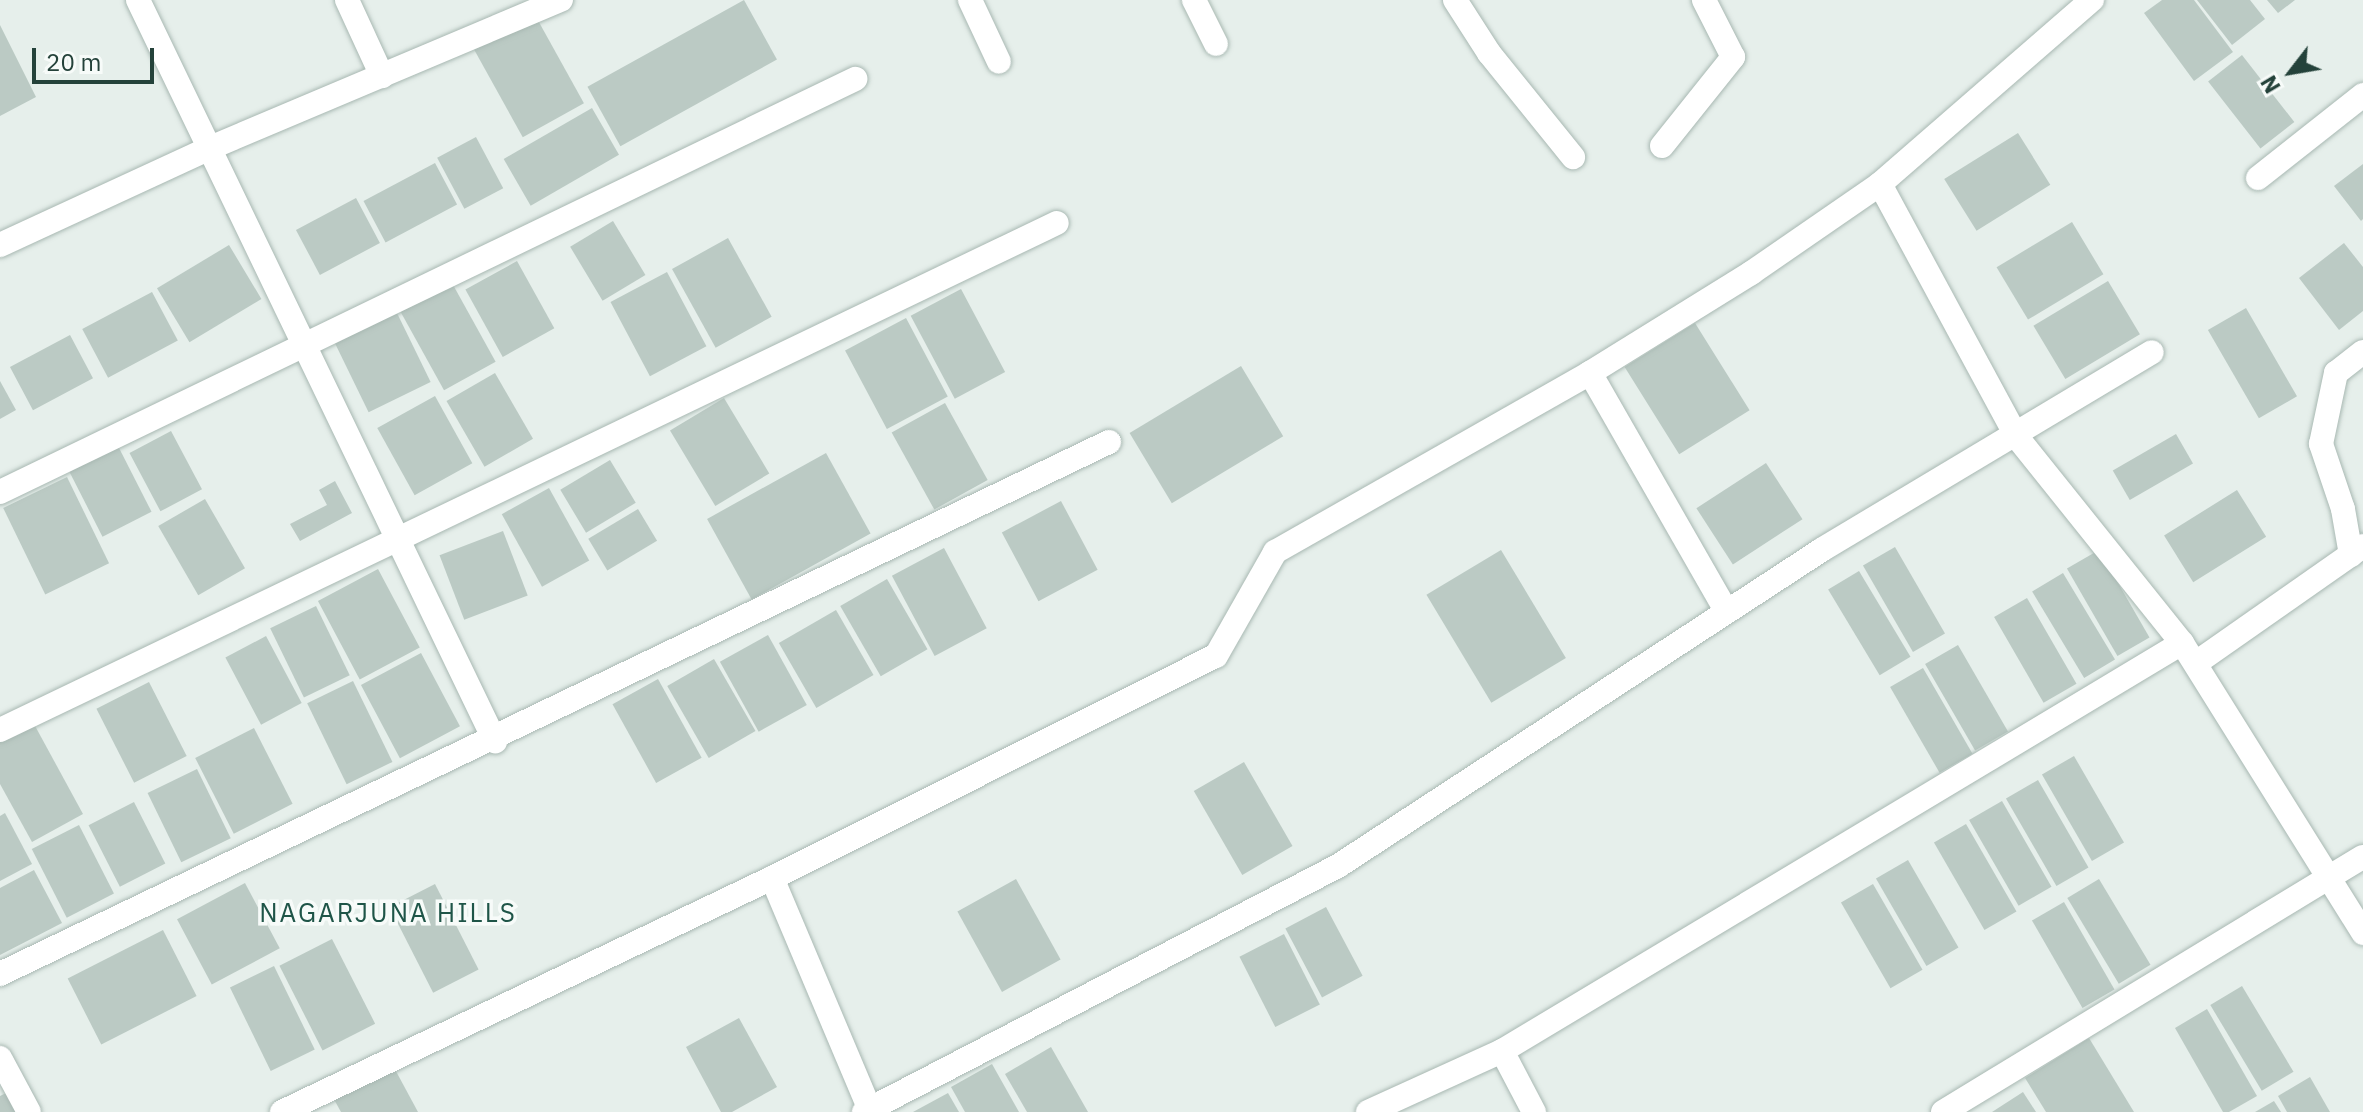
<!DOCTYPE html>
<html>
<head>
<meta charset="utf-8">
<style>
	body { margin:0 }
	#map { position:relative; width:2363px; height:1112px; overflow:hidden; background:#e6efeb; font-family:"IBM Plex Sans",sans-serif }
	div>[style] { position:absolute }
	[style*='--x'] { left:calc(var(--x)*1px); top:calc(var(--y)*1px); width:calc(var(--w)*1px); rotate:calc(var(--a)*1deg) }
	.building>* { inset:0; background:#bbcac4; transform-origin:0 0 }
	.roads { filter:drop-shadow(0 0 2px #a8b8b2) drop-shadow(0 0 2px #a8b8b2) }
	.minor>* { height:24px; margin:-12px; padding:0 12px; transform-origin:12px; border-radius:12px; background:#fff }
	span { translate:-50% -50%; white-space:nowrap; text-align:center; line-height:1.15; -webkit-text-stroke:7px #f7fbf9; paint-order:stroke }
	.neighbourhood-label { font-size:26px; color:#1f5548; letter-spacing:2px }
	.north { position:absolute; left:2251px; top:32px; width:80px; height:80px; -webkit-text-stroke:6px #f7fbf9; paint-order:stroke; rotate:239deg; font-size:22px; font-weight:700; line-height:32px; text-align:center; color:#24423a }
	.north::after { content:''; display:block; margin:auto; width:28px; height:36px; background:#24423a; clip-path:polygon(50% 0,100% 100%,50% 72%,0 100%) }
	.scale { position:absolute; left:32px; top:48px; width:122px; height:36px; box-sizing:border-box; border:4px solid #24423a; border-top:0; padding-left:10px; font-size:24px; line-height:28px; white-space:nowrap; color:#24423a; -webkit-text-stroke:6px #f7fbf9; paint-order:stroke }
</style>
</head>
<body>
<div id="map">
	<div class="building">
		<i style="left:744px;top:0;width:68px;height:179px;rotate:61deg"></i>
		<i style="clip-path:polygon(2162px 0,2194px 0,2233px 52px,2194px 81px,2144px 13px)"></i>
		<i style="clip-path:polygon(2197px 0,2250px 0,2265px 19px,2232px 45px)"></i>
		<i style="clip-path:polygon(2267px 0,2295px 0,2278px 13px)"></i>
		<i style="left:535px;top:15px;width:101px;height:70px;rotate:61deg"></i>
		<i style="clip-path:polygon(0 25px,36px 97px,0 116px)"></i>
		<i style="left:2242px;top:55px;width:85px;height:43px;rotate:52deg"></i>
		<i style="left:592px;top:108px;width:54px;height:102px;rotate:60deg"></i>
		<i style="left:2018px;top:133px;width:61px;height:87px;rotate:58deg"></i>
		<i style="left:476px;top:137px;width:58px;height:44px;rotate:62deg"></i>
		<i style="left:435px;top:163px;width:47px;height:81px;rotate:62deg"></i>
		<i style="clip-path:polygon(2363px 164px,2363px 219px,2361px 221px,2334px 186px)"></i>
		<i style="left:356px;top:198px;width:51px;height:68px;rotate:62deg"></i>
		<i style="left:613px;top:221px;width:63px;height:50px;rotate:59deg"></i>
		<i style="left:2072px;top:222px;width:61px;height:88px;rotate:59deg"></i>
		<i style="left:728px;top:238px;width:90px;height:64px;rotate:61deg"></i>
		<i style="clip-path:polygon(2344px 243px,2363px 267px,2363px 311px,2339px 330px,2299px 278px)"></i>
		<i style="left:229px;top:245px;width:63px;height:84px;rotate:59deg"></i>
		<i style="left:517px;top:261px;width:77px;height:59px;rotate:61deg"></i>
		<i style="left:667px;top:272px;width:84px;height:64px;rotate:62deg"></i>
		<i style="left:2108px;top:281px;width:62px;height:87px;rotate:59deg"></i>
		<i style="left:452px;top:283px;width:90px;height:59px;rotate:61deg"></i>
		<i style="left:961px;top:289px;width:94px;height:57px;rotate:62deg"></i>
		<i style="left:152px;top:292px;width:55px;height:79px;rotate:62deg"></i>
		<i style="left:2246px;top:308px;width:102px;height:44px;rotate:60deg"></i>
		<i style="left:396px;top:311px;width:79px;height:69px;rotate:64deg"></i>
		<i style="left:906px;top:318px;width:89px;height:69px;rotate:62deg"></i>
		<i style="left:1695px;top:323px;width:103px;height:83px;rotate:58deg"></i>
		<i style="left:70px;top:335px;width:49px;height:68px;rotate:62deg"></i>
		<i style="left:1241px;top:366px;width:82px;height:130px;rotate:59deg"></i>
		<i style="left:495px;top:373px;width:76px;height:56px;rotate:60deg"></i>
		<i style="clip-path:polygon(0 381px,16px 410px,0 419px)"></i>
		<i style="left:435px;top:396px;width:77px;height:66px;rotate:61deg"></i>
		<i style="left:724px;top:398px;width:88px;height:63px;rotate:59deg"></i>
		<i style="left:945px;top:403px;width:88px;height:61px;rotate:61deg"></i>
		<i style="left:171px;top:431px;width:66px;height:47px;rotate:62deg"></i>
		<i style="left:2176px;top:434px;width:34px;height:73px;rotate:60deg"></i>
		<i style="left:117px;top:444px;width:76px;height:55px;rotate:63deg"></i>
		<i style="left:826px;top:453px;width:92px;height:136px;rotate:61deg"></i>
		<i style="left:610px;top:460px;width:50px;height:58px;rotate:59deg"></i>
		<i style="left:1766px;top:463px;width:67px;height:83px;rotate:57deg"></i>
		<i style="left:67px;top:477px;width:96px;height:71px;rotate:64deg"></i>
		<i style="clip-path:polygon(335px 481px,352px 513px,300px 541px,290px 524px,327px 505px,319px 490px)"></i>
		<i style="left:549px;top:488px;width:83px;height:54px;rotate:61deg"></i>
		<i style="left:2237px;top:490px;width:55px;height:86px;rotate:58deg"></i>
		<i style="left:205px;top:499px;width:80px;height:54px;rotate:60deg"></i>
		<i style="left:1061px;top:501px;width:78px;height:67px;rotate:62deg"></i>
		<i style="left:638px;top:509px;width:37px;height:58px;rotate:59deg"></i>
		<i style="left:503px;top:531px;width:69px;height:68px;rotate:69deg"></i>
		<i style="left:1895px;top:547px;width:100px;height:37px;rotate:60deg"></i>
		<i style="left:944px;top:548px;width:91px;height:59px;rotate:62deg"></i>
		<i style="left:1501px;top:550px;width:126px;height:87px;rotate:59deg"></i>
		<i style="left:2099px;top:550px;width:101px;height:37px;rotate:60deg"></i>
		<i style="left:378px;top:569px;width:89px;height:68px;rotate:62deg"></i>
		<i style="left:1859px;top:571px;width:100px;height:36px;rotate:59deg"></i>
		<i style="left:2063px;top:573px;width:101px;height:36px;rotate:59deg"></i>
		<i style="left:887px;top:579px;width:81px;height:54px;rotate:60deg"></i>
		<i style="left:2027px;top:598px;width:99px;height:38px;rotate:60deg"></i>
		<i style="left:316px;top:606px;width:77px;height:51px;rotate:64deg"></i>
		<i style="left:836px;top:610px;width:75px;height:66px;rotate:60deg"></i>
		<i style="left:768px;top:635px;width:80px;height:55px;rotate:61deg"></i>
		<i style="left:266px;top:636px;width:76px;height:46px;rotate:62deg"></i>
		<i style="left:1958px;top:645px;width:100px;height:38px;rotate:60deg"></i>
		<i style="left:421px;top:653px;width:83px;height:68px;rotate:62deg"></i>
		<i style="left:714px;top:659px;width:83px;height:54px;rotate:60deg"></i>
		<i style="left:1923px;top:668px;width:99px;height:38px;rotate:60deg"></i>
		<i style="left:658px;top:679px;width:90px;height:52px;rotate:61deg"></i>
		<i style="left:353px;top:681px;width:90px;height:51px;rotate:64deg"></i>
		<i style="left:149px;top:682px;width:83px;height:59px;rotate:63deg"></i>
		<i style="clip-path:polygon(34px 724px,83px 814px,32px 842px,0 784px,0 742px)"></i>
		<i style="left:254px;top:728px;width:85px;height:66px;rotate:63deg"></i>
		<i style="left:2074px;top:756px;width:100px;height:37px;rotate:60deg"></i>
		<i style="left:1244px;top:762px;width:97px;height:58px;rotate:60deg"></i>
		<i style="left:197px;top:769px;width:77px;height:55px;rotate:64deg"></i>
		<i style="left:2038px;top:780px;width:101px;height:37px;rotate:60deg"></i>
		<i style="left:2002px;top:801px;width:99px;height:38px;rotate:60deg"></i>
		<i style="left:134px;top:802px;width:69px;height:51px;rotate:63deg"></i>
		<i style="clip-path:polygon(5px 813px,32px 864px,0 881px,0 816px)"></i>
		<i style="left:1966px;top:824px;width:101px;height:37px;rotate:60deg"></i>
		<i style="left:79px;top:825px;width:77px;height:53px;rotate:63deg"></i>
		<i style="left:1908px;top:860px;width:101px;height:37px;rotate:60deg"></i>
		<i style="clip-path:polygon(34px 870px,62px 923px,0 955px,0 888px)"></i>
		<i style="left:1016px;top:879px;width:92px;height:67px;rotate:61deg"></i>
		<i style="left:2099px;top:879px;width:100px;height:37px;rotate:59deg"></i>
		<i style="left:245px;top:883px;width:74px;height:77px;rotate:62deg"></i>
		<i style="left:435px;top:884px;width:96px;height:51px;rotate:63deg"></i>
		<i style="left:1873px;top:884px;width:99px;height:37px;rotate:60deg"></i>
		<i style="left:2064px;top:902px;width:101px;height:37px;rotate:60deg"></i>
		<i style="left:1326px;top:907px;width:78px;height:46px;rotate:62deg"></i>
		<i style="left:163px;top:930px;width:74px;height:107px;rotate:63deg"></i>
		<i style="left:1284px;top:934px;width:79px;height:50px;rotate:63deg"></i>
		<i style="left:332px;top:939px;width:95px;height:59px;rotate:63deg"></i>
		<i style="left:274px;top:966px;width:93px;height:49px;rotate:64deg"></i>
		<i style="left:2242px;top:986px;width:100px;height:37px;rotate:59deg"></i>
		<i style="clip-path:polygon(2207px 1009px,2257px 1096px,2229px 1112px,2223px 1112px,2175px 1028px)"></i>
		<i style="clip-path:polygon(739px 1018px,777px 1087px,732px 1112px,721px 1112px,686px 1047px)"></i>
		<i style="clip-path:polygon(2089px 1038px,2134px 1112px,2046px 1112px,2025px 1078px)"></i>
		<i style="clip-path:polygon(1051px 1047px,1088px 1112px,1027px 1112px,1005px 1074px)"></i>
		<i style="clip-path:polygon(391px 1062px,418px 1112px,341px 1112px,331px 1094px)"></i>
		<i style="clip-path:polygon(992px 1064px,1019px 1112px,965px 1112px,951px 1087px)"></i>
		<i style="clip-path:polygon(2310px 1077px,2330px 1112px,2287px 1112px,2278px 1096px)"></i>
		<i style="clip-path:polygon(8px 1092px,18px 1112px,0 1112px,0 1096px)"></i>
		<i style="clip-path:polygon(2023px 1092px,2036px 1112px,1992px 1112px)"></i>
		<i style="clip-path:polygon(948px 1093px,959px 1112px,913px 1112px)"></i>
		<i style="clip-path:polygon(2274px 1101px,2281px 1112px,2255px 1112px)"></i>
	</div>
	<div class="roads">
		<div class="minor">
			<i style="--x:138;--y:0;--w:823;--a:64.28"></i>
			<i style="--x:347;--y:0;--w:84;--a:65.3"></i>
			<i style="--x:970;--y:0;--w:68;--a:64.9"></i>
			<i style="--x:1194;--y:0;--w:49;--a:63.4"></i>
			<i style="--x:1455;--y:0;--w:63;--a:57.3"></i>
			<i style="--x:1489;--y:53;--w:134;--a:51.1"></i>
			<i style="--x:1662;--y:146;--w:114;--a:-51.4"></i>
			<i style="--x:1733;--y:57;--w:64;--a:-117"></i>
			<i style="--x:2258;--y:178;--w:134;--a:-38.3"></i>
			<i style="--x:1880;--y:184;--w:288;--a:61.6"></i>
			<i style="--x:2017;--y:437;--w:264;--a:51.3"></i>
			<i style="--x:2182;--y:643;--w:342;--a:58"></i>
			<i style="--x:0;--y:245;--w:231;--a:-24.8"></i>
			<i style="--x:210;--y:148;--w:381;--a:-22.9"></i>
			<i style="--x:1590;--y:373;--w:275;--a:60.2"></i>
			<i style="--x:0;--y:492;--w:950;--a:-25.78"></i>
			<i style="--x:2351;--y:555;--w:47;--a:-99.9"></i>
			<i style="--x:2343;--y:509;--w:69;--a:-108.7"></i>
			<i style="--x:2321;--y:444;--w:73;--a:-78.1"></i>
			<i style="--x:2336;--y:373;--w:34;--a:-38"></i>
			<i style="--x:2196;--y:663;--w:204;--a:-35"></i>
			<i style="--x:0;--y:730;--w:1172;--a:-25.63"></i>
			<i style="--x:772;--y:878;--w:254;--a:67.1"></i>
			<i style="--x:0;--y:974;--w:1230;--a:-25.63"></i>
			<i style="--x:1502;--y:1051;--w:69;--a:62.3"></i>
			<i style="--x:0;--y:1058;--w:61;--a:61.8"></i>
			<i style="--x:282;--y:1112;--w:543;--a:-25.53"></i>
			<i style="--x:772;--y:878;--w:496;--a:-26.6"></i>
			<i style="--x:1216;--y:656;--w:120;--a:-60.4"></i>
			<i style="--x:1275;--y:552;--w:362;--a:-29.6"></i>
			<i style="--x:1590;--y:373;--w:190;--a:-31.8"></i>
			<i style="--x:1751;--y:273;--w:157;--a:-34.6"></i>
			<i style="--x:1880;--y:184;--w:281;--a:-41"></i>
			<i style="--x:864;--y:1112;--w:534;--a:-27.43"></i>
			<i style="--x:1338;--y:866;--w:579;--a:-33.17"></i>
			<i style="--x:1823;--y:549;--w:383;--a:-30.9"></i>
			<i style="--x:1368;--y:1112;--w:147;--a:-24.5"></i>
			<i style="--x:1502;--y:1051;--w:793;--a:-30.96"></i>
			<i style="--x:1943;--y:1112;--w:491;--a:-31.3"></i>
		</div>
	</div>
	<div class="neighbourhood-label">
		<span style="left:388px;top:913px">NAGARJUNA HILLS</span>
	</div>
	<div class="north">N</div>
	<div class="scale">20 m</div>
</div>
</body>
</html>
